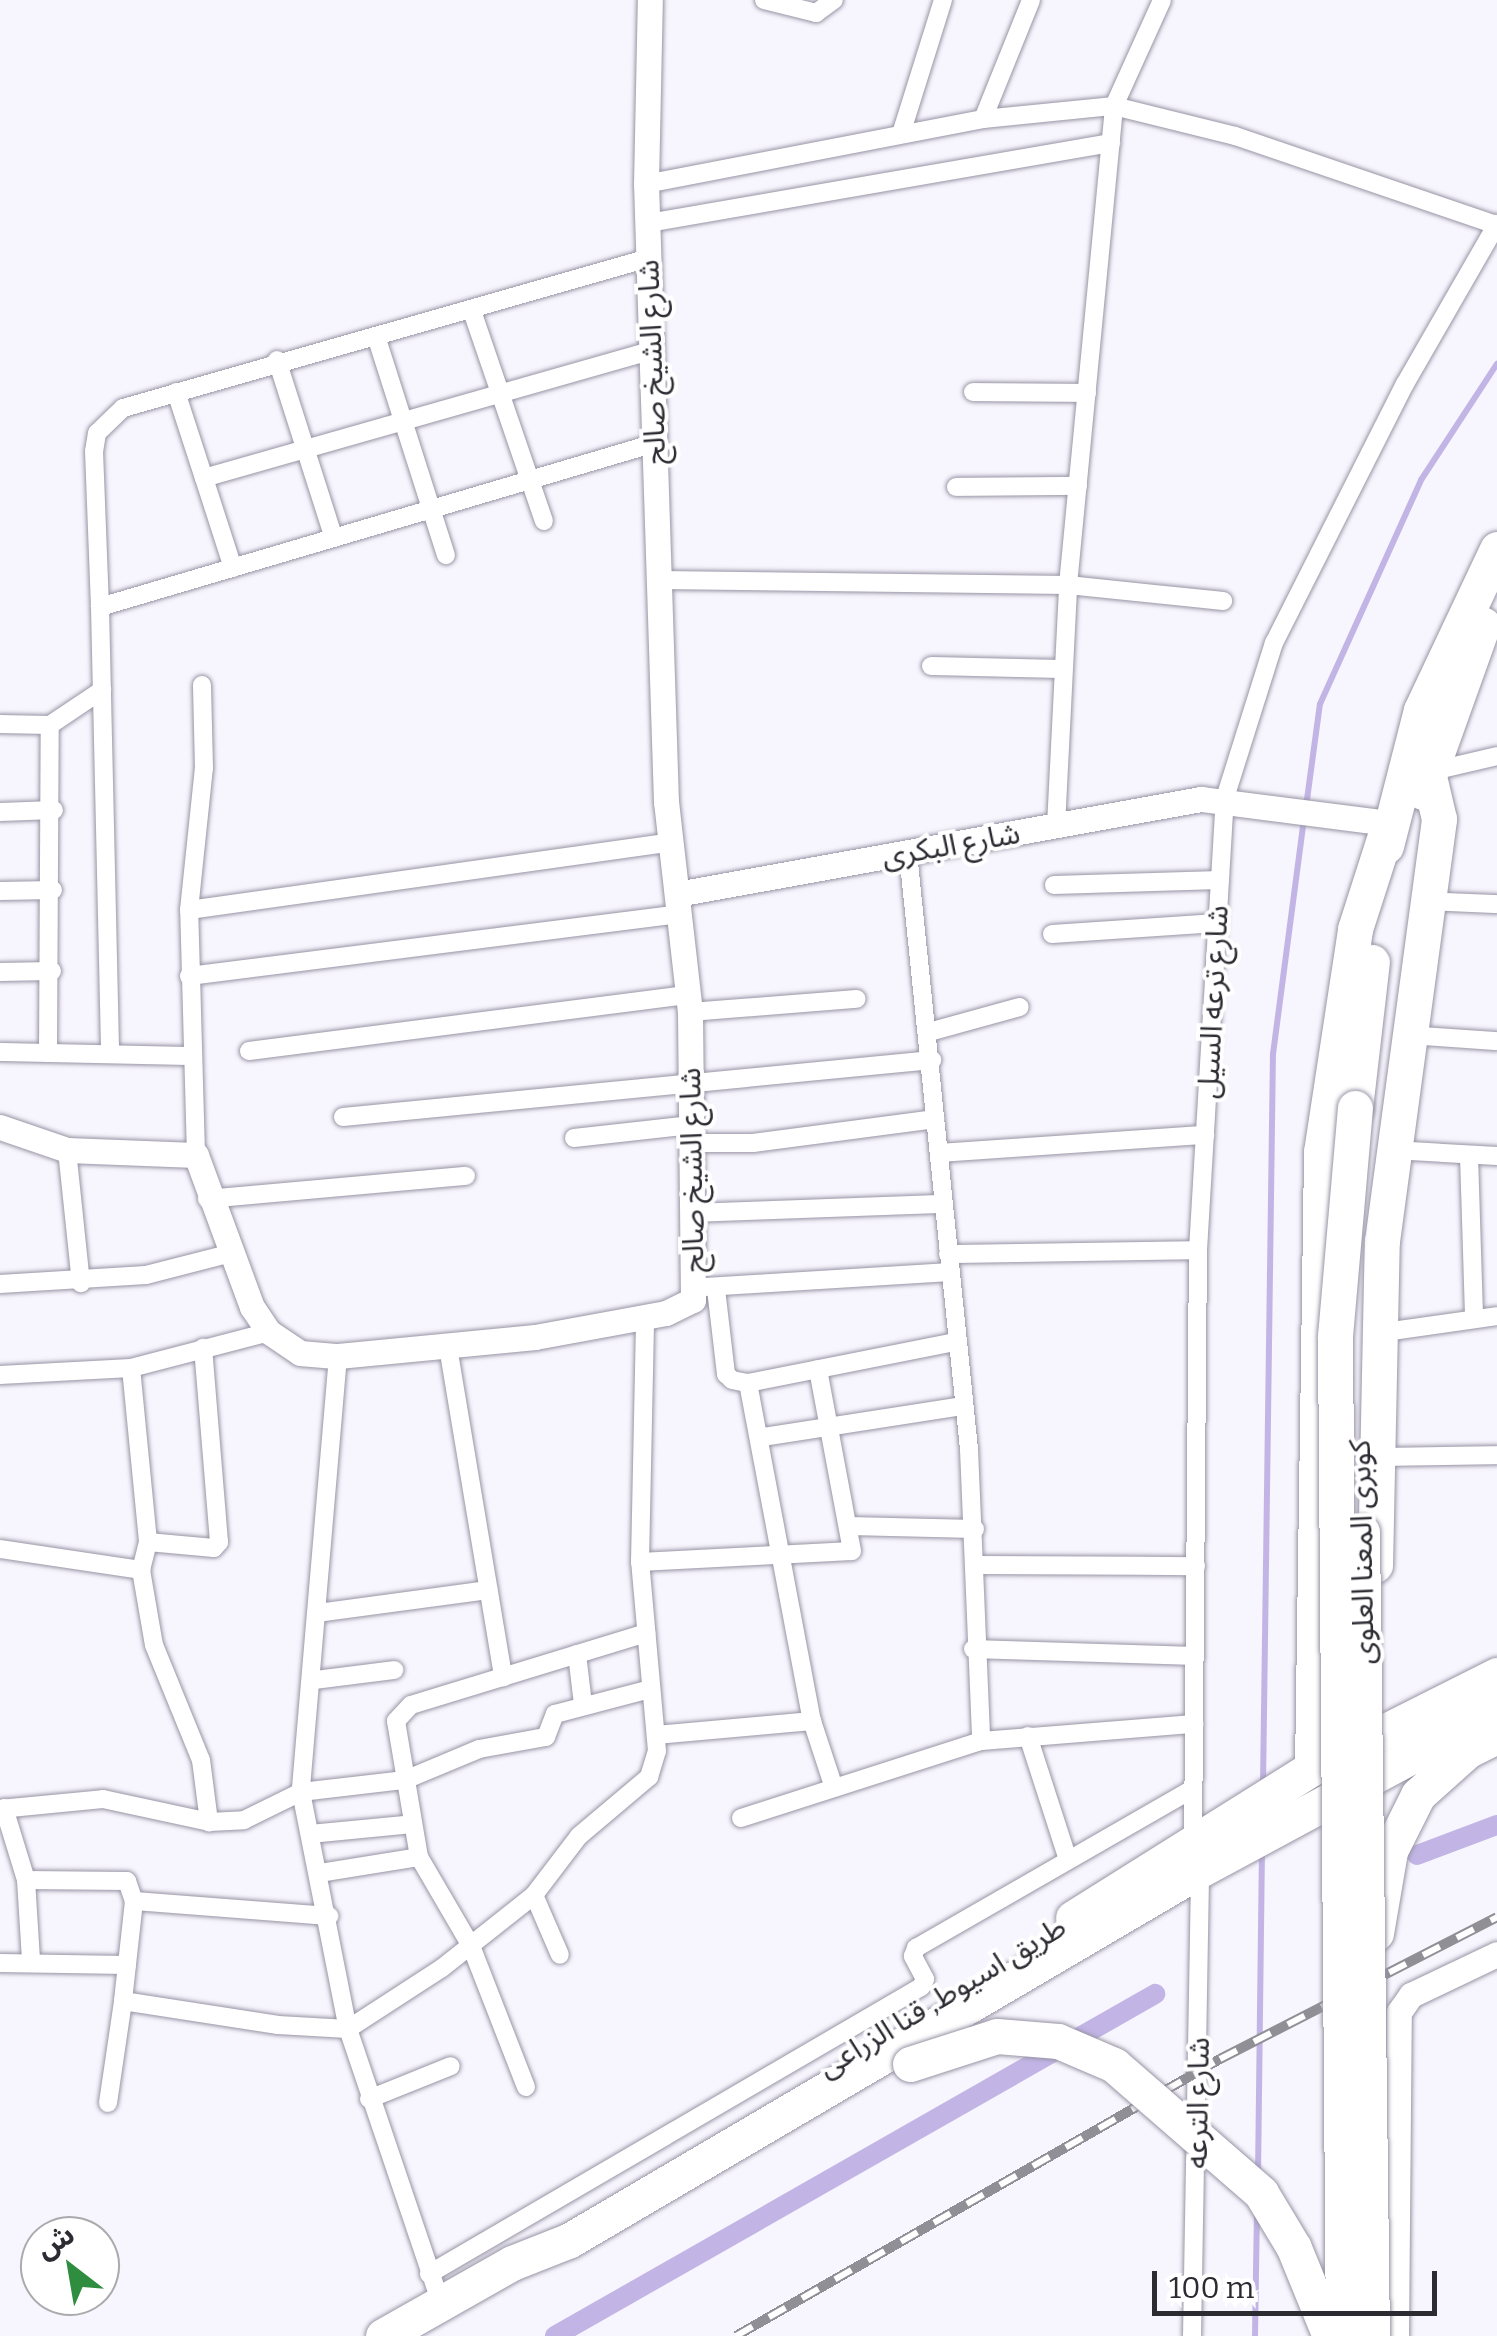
<!DOCTYPE html>
<html>
<head>
<meta charset="utf-8">
<style>
	body { margin:0 }
	#map { position:relative; width:1497px; height:2336px; overflow:hidden; background:#f7f5fd; font-family:Bitter,"Noto Sans Arabic",serif }
	div>[style] { position:absolute }
	[style*='--x'] { left:calc(var(--x)*1px); top:calc(var(--y)*1px); width:calc(var(--w)*1px); rotate:calc(var(--a)*1deg) }
	.stream>* { height:6px; margin:-3px; padding:0 3px; transform-origin:3px; border-radius:3px; background:#c2b5e6 }
	.canal>* { height:20px; margin:-10px; padding:0 10px; transform-origin:10px; border-radius:10px; background:#c2b5e6 }
	.roads { filter:drop-shadow(0 0 2px #9894a5) drop-shadow(0 0 2px #9894a5) }
	.street>* { height:18px; margin:-9px; padding:0 9px; transform-origin:9px; border-radius:9px; background:#fff }
	.secondary>* { height:25px; margin:-12.5px; padding:0 12.5px; transform-origin:12.5px; border-radius:12.5px; background:#fff }
	.highway>* { height:35px; margin:-17.5px; padding:0 17.5px; transform-origin:17.5px; border-radius:17.5px; background:#fff }
	.rail>* { height:10px; margin-top:-5px; transform-origin:0; background:repeating-linear-gradient(90deg,#fff 0 19px,#918f96 0 38px); box-sizing:border-box; border-block:2px solid #918f96 }
	.bridges { filter:drop-shadow(0 0 2px #9894a5) drop-shadow(0 0 2px #9894a5) }
	.highway-bridge>* { height:35px; margin:-17.5px; padding:0 17.5px; transform-origin:17.5px; border-radius:17.5px; background:#fff }
	span { translate:-50% -50%; white-space:nowrap; text-align:center; line-height:1.15; -webkit-text-stroke:8px #fff; paint-order:stroke }
	.street-label { font-size:30px; color:#2d2b32 }
	.north { position:absolute; left:20px; top:2216px; width:100px; height:100px; box-sizing:border-box; background:#fff; border:2px solid #abaaad; border-radius:50%; rotate:329deg; font-size:28px; font-weight:700; line-height:40px; text-align:center; color:#2d2b32 }
	.north::after { content:''; display:block; margin:auto; width:35px; height:45px; background:#2f8d3f; clip-path:polygon(50% 0,100% 100%,50% 72%,0 100%) }
	.scale { position:absolute; left:1152px; top:2271px; width:285px; height:45px; box-sizing:border-box; border:5px solid #2d2b32; border-top:0; padding-left:12px; font-size:30px; line-height:35px; white-space:nowrap; color:#2d2b32; -webkit-text-stroke:8px #fff; paint-order:stroke }
</style>
</head>
<body>
<div id="map">
	<div class="stream">
		<i style="--x:1306;--y:807;--w:104;--a:-82.3"></i>
		<i style="--x:1320;--y:704;--w:246;--a:-65.7"></i>
		<i style="--x:1421;--y:480;--w:139;--a:-56.8"></i>
		<i style="--x:1263;--y:1785;--w:731;--a:-89.22"></i>
		<i style="--x:1273;--y:1054;--w:237;--a:-82.5"></i>
		<i style="--x:1258;--y:2175;--w:323;--a:-89.3"></i>
		<i style="--x:1255;--y:2336;--w:124;--a:-89.1"></i>
	</div>
	<div class="canal">
		<i style="--x:1417;--y:1855;--w:85;--a:-20.6"></i>
		<i style="--x:555;--y:2336;--w:691;--a:-29.68"></i>
	</div>
	<div class="roads">
		<div class="street">
			<i style="--x:764;--y:0;--w:54;--a:14"></i>
			<i style="--x:816;--y:13;--w:22;--a:-36"></i>
			<i style="--x:983;--y:119;--w:128;--a:-68"></i>
			<i style="--x:901;--y:134;--w:140;--a:-72.6"></i>
			<i style="--x:646;--y:184;--w:343;--a:-10.9"></i>
			<i style="--x:983;--y:119;--w:132;--a:-5.7"></i>
			<i style="--x:1114;--y:106;--w:125;--a:13.9"></i>
			<i style="--x:1235;--y:136;--w:277;--a:18.8"></i>
			<i style="--x:648;--y:223;--w:470;--a:-9.8"></i>
			<i style="--x:649;--y:258;--w:547;--a:164.08"></i>
			<i style="--x:123;--y:408;--w:36;--a:136"></i>
			<i style="--x:97;--y:433;--w:18;--a:99"></i>
			<i style="--x:94;--y:451;--w:156;--a:87.8"></i>
			<i style="--x:100;--y:607;--w:579;--a:-16.46"></i>
			<i style="--x:472;--y:311;--w:222;--a:71.1"></i>
			<i style="--x:376;--y:336;--w:230;--a:72.3"></i>
			<i style="--x:277;--y:360;--w:184;--a:72.3"></i>
			<i style="--x:176;--y:392;--w:90;--a:72"></i>
			<i style="--x:973;--y:392;--w:114;--a:0.5"></i>
			<i style="--x:956;--y:487;--w:122;--a:-0.5"></i>
			<i style="--x:233;--y:568;--w:95;--a:-107.9"></i>
			<i style="--x:204;--y:478;--w:466;--a:-15.9"></i>
			<i style="--x:660;--y:580;--w:408;--a:0.7"></i>
			<i style="--x:1068;--y:585;--w:156;--a:5.9"></i>
			<i style="--x:100;--y:607;--w:447;--a:88.7"></i>
			<i style="--x:931;--y:666;--w:131;--a:1.3"></i>
			<i style="--x:0;--y:724;--w:50;--a:1.1"></i>
			<i style="--x:50;--y:725;--w:63;--a:-33.9"></i>
			<i style="--x:1429;--y:772;--w:70;--a:-13.2"></i>
			<i style="--x:0;--y:812;--w:54;--a:-2.1"></i>
			<i style="--x:1056;--y:826;--w:241;--a:-87.1"></i>
			<i style="--x:1068;--y:585;--w:481;--a:-84.5"></i>
			<i style="--x:1114;--y:106;--w:116;--a:-65.6"></i>
			<i style="--x:908;--y:853;--w:599;--a:84.16"></i>
			<i style="--x:969;--y:1449;--w:292;--a:87.6"></i>
			<i style="--x:1054;--y:885;--w:166;--a:-1.7"></i>
			<i style="--x:0;--y:891;--w:53;--a:-1.1"></i>
			<i style="--x:1424;--y:901;--w:73;--a:2.4"></i>
			<i style="--x:189;--y:910;--w:487;--a:-8"></i>
			<i style="--x:1052;--y:934;--w:165;--a:-3.8"></i>
			<i style="--x:0;--y:972;--w:52;--a:-1.1"></i>
			<i style="--x:189;--y:976;--w:494;--a:-7.2"></i>
			<i style="--x:690;--y:1012;--w:167;--a:-4.5"></i>
			<i style="--x:929;--y:1032;--w:94;--a:-15.4"></i>
			<i style="--x:1408;--y:1035;--w:89;--a:3.9"></i>
			<i style="--x:249;--y:1051;--w:443;--a:-7.3"></i>
			<i style="--x:0;--y:1052;--w:191;--a:1.2"></i>
			<i style="--x:48;--y:1053;--w:328;--a:-89.7"></i>
			<i style="--x:343;--y:1117;--w:592;--a:-5.53"></i>
			<i style="--x:574;--y:1138;--w:118;--a:-6.3"></i>
			<i style="--x:692;--y:1143;--w:61;--a:0"></i>
			<i style="--x:753;--y:1143;--w:184;--a:-7.5"></i>
			<i style="--x:67;--y:1150;--w:134;--a:84"></i>
			<i style="--x:1393;--y:1150;--w:104;--a:3.3"></i>
			<i style="--x:939;--y:1153;--w:267;--a:-3.9"></i>
			<i style="--x:196;--y:1155;--w:245;--a:-91.6"></i>
			<i style="--x:189;--y:910;--w:143;--a:-84"></i>
			<i style="--x:204;--y:768;--w:83;--a:-91.4"></i>
			<i style="--x:1469;--y:1156;--w:160;--a:88.2"></i>
			<i style="--x:207;--y:1199;--w:260;--a:-5.1"></i>
			<i style="--x:693;--y:1213;--w:251;--a:-2.1"></i>
			<i style="--x:948;--y:1254;--w:250;--a:-0.9"></i>
			<i style="--x:0;--y:1284;--w:146;--a:-3.5"></i>
			<i style="--x:146;--y:1275;--w:85;--a:-14.4"></i>
			<i style="--x:706;--y:1287;--w:244;--a:-3.5"></i>
			<i style="--x:716;--y:1289;--w:86;--a:83.3"></i>
			<i style="--x:726;--y:1374;--w:8;--a:45"></i>
			<i style="--x:732;--y:1380;--w:16;--a:11"></i>
			<i style="--x:748;--y:1383;--w:211;--a:-11.2"></i>
			<i style="--x:1378;--y:1333;--w:120;--a:-8.1"></i>
			<i style="--x:448;--y:1347;--w:335;--a:80.5"></i>
			<i style="--x:338;--y:1356;--w:438;--a:94.9"></i>
			<i style="--x:301;--y:1792;--w:242;--a:78.8"></i>
			<i style="--x:348;--y:2029;--w:290;--a:71.3"></i>
			<i style="--x:131;--y:1368;--w:175;--a:84.4"></i>
			<i style="--x:148;--y:1542;--w:29;--a:104"></i>
			<i style="--x:141;--y:1570;--w:76;--a:80.2"></i>
			<i style="--x:154;--y:1645;--w:124;--a:67.8"></i>
			<i style="--x:201;--y:1760;--w:63;--a:82.6"></i>
			<i style="--x:0;--y:1375;--w:131;--a:-3.1"></i>
			<i style="--x:131;--y:1368;--w:143;--a:-14.6"></i>
			<i style="--x:748;--y:1383;--w:344;--a:79.3"></i>
			<i style="--x:812;--y:1721;--w:67;--a:71.8"></i>
			<i style="--x:763;--y:1437;--w:202;--a:-8.8"></i>
			<i style="--x:1375;--y:1457;--w:122;--a:-0.9"></i>
			<i style="--x:849;--y:1526;--w:126;--a:1.4"></i>
			<i style="--x:148;--y:1542;--w:66;--a:5.2"></i>
			<i style="--x:214;--y:1548;--w:8;--a:-50"></i>
			<i style="--x:219;--y:1542;--w:195;--a:-94.7"></i>
			<i style="--x:0;--y:1549;--w:143;--a:8.5"></i>
			<i style="--x:640;--y:1562;--w:212;--a:-3"></i>
			<i style="--x:852;--y:1551;--w:185;--a:-100.6"></i>
			<i style="--x:976;--y:1565;--w:220;--a:0.3"></i>
			<i style="--x:318;--y:1613;--w:172;--a:-7.7"></i>
			<i style="--x:973;--y:1649;--w:222;--a:1.8"></i>
			<i style="--x:577;--y:1654;--w:50;--a:83.2"></i>
			<i style="--x:315;--y:1680;--w:80;--a:-7.2"></i>
			<i style="--x:656;--y:1735;--w:157;--a:-5.1"></i>
			<i style="--x:1028;--y:1736;--w:130;--a:72.1"></i>
			<i style="--x:4;--y:1808;--w:75;--a:73"></i>
			<i style="--x:26;--y:1880;--w:79;--a:86.4"></i>
			<i style="--x:0;--y:1809;--w:103;--a:-5.5"></i>
			<i style="--x:103;--y:1799;--w:108;--a:12.2"></i>
			<i style="--x:209;--y:1822;--w:35;--a:-3"></i>
			<i style="--x:244;--y:1820;--w:64;--a:-26.2"></i>
			<i style="--x:301;--y:1792;--w:105;--a:-6.6"></i>
			<i style="--x:405;--y:1780;--w:80;--a:-22.7"></i>
			<i style="--x:479;--y:1749;--w:68;--a:-10.2"></i>
			<i style="--x:546;--y:1737;--w:25;--a:-69"></i>
			<i style="--x:555;--y:1714;--w:98;--a:-14.7"></i>
			<i style="--x:741;--y:1818;--w:252;--a:-17.8"></i>
			<i style="--x:981;--y:1741;--w:214;--a:-4.6"></i>
			<i style="--x:310;--y:1834;--w:103;--a:-5.5"></i>
			<i style="--x:1193;--y:1842;--w:592;--a:-89.52"></i>
			<i style="--x:1198;--y:1250;--w:453;--a:-86.6"></i>
			<i style="--x:1225;--y:798;--w:163;--a:-72.5"></i>
			<i style="--x:1274;--y:643;--w:290;--a:-63.2"></i>
			<i style="--x:1405;--y:384;--w:185;--a:-60.1"></i>
			<i style="--x:320;--y:1873;--w:100;--a:-9.2"></i>
			<i style="--x:26;--y:1880;--w:101;--a:0.6"></i>
			<i style="--x:127;--y:1881;--w:21;--a:71"></i>
			<i style="--x:134;--y:1901;--w:101;--a:96.3"></i>
			<i style="--x:534;--y:1895;--w:65;--a:66.6"></i>
			<i style="--x:134;--y:1901;--w:196;--a:4.4"></i>
			<i style="--x:0;--y:1963;--w:127;--a:0.9"></i>
			<i style="--x:526;--y:2087;--w:151;--a:-111.3"></i>
			<i style="--x:471;--y:1946;--w:103;--a:-120.3"></i>
			<i style="--x:419;--y:1857;--w:138;--a:-99.6"></i>
			<i style="--x:396;--y:1721;--w:22;--a:-47"></i>
			<i style="--x:411;--y:1705;--w:246;--a:-17"></i>
			<i style="--x:369;--y:2099;--w:88;--a:-21.9"></i>
			<i style="--x:108;--y:2103;--w:103;--a:-81.6"></i>
			<i style="--x:123;--y:2001;--w:157;--a:8.8"></i>
			<i style="--x:278;--y:2025;--w:70;--a:3.3"></i>
			<i style="--x:348;--y:2029;--w:112;--a:-33"></i>
			<i style="--x:442;--y:1968;--w:117;--a:-38.4"></i>
			<i style="--x:534;--y:1895;--w:74;--a:-52.7"></i>
			<i style="--x:579;--y:1836;--w:92;--a:-40.1"></i>
			<i style="--x:649;--y:1777;--w:27;--a:-73"></i>
			<i style="--x:657;--y:1751;--w:190;--a:-95.1"></i>
			<i style="--x:640;--y:1562;--w:245;--a:-88.8"></i>
			<i style="--x:429;--y:2274;--w:570;--a:-30.26"></i>
			<i style="--x:921;--y:1987;--w:9;--a:-63"></i>
			<i style="--x:925;--y:1979;--w:26;--a:-118"></i>
			<i style="--x:913;--y:1956;--w:9;--a:-69"></i>
			<i style="--x:916;--y:1948;--w:319;--a:-29.9"></i>
			<i style="--x:1192;--y:2336;--w:466;--a:-89"></i>
		</div>
		<div class="secondary">
			<i style="--x:677;--y:894;--w:533;--a:-10.28"></i>
			<i style="--x:1201;--y:799;--w:190;--a:7.3"></i>
			<i style="--x:0;--y:1127;--w:71;--a:18.9"></i>
			<i style="--x:67;--y:1150;--w:129;--a:2.2"></i>
			<i style="--x:196;--y:1155;--w:162;--a:69.8"></i>
			<i style="--x:252;--y:1307;--w:30;--a:56"></i>
			<i style="--x:269;--y:1332;--w:37;--a:34"></i>
			<i style="--x:300;--y:1353;--w:38;--a:5"></i>
			<i style="--x:338;--y:1356;--w:198;--a:-5.5"></i>
			<i style="--x:535;--y:1337;--w:133;--a:-10.4"></i>
			<i style="--x:666;--y:1313;--w:30;--a:-26"></i>
			<i style="--x:693;--y:1300;--w:288;--a:-90.6"></i>
			<i style="--x:690;--y:1012;--w:211;--a:-96.5"></i>
			<i style="--x:666;--y:802;--w:618;--a:-91.85"></i>
			<i style="--x:646;--y:184;--w:184;--a:-88.8"></i>
			<i style="--x:1396;--y:2336;--w:324;--a:-89.5"></i>
			<i style="--x:1399;--y:2012;--w:21;--a:-55"></i>
			<i style="--x:1411;--y:1995;--w:95;--a:-25.5"></i>
		</div>
		<div class="highway">
			<i style="--x:1423;--y:792;--w:178;--a:-70.3"></i>
			<i style="--x:1386;--y:846;--w:140;--a:-75.6"></i>
			<i style="--x:1421;--y:710;--w:178;--a:-64.7"></i>
			<i style="--x:1355;--y:1108;--w:147;--a:-83.4"></i>
			<i style="--x:1375;--y:1565;--w:324;--a:-88.8"></i>
			<i style="--x:1382;--y:1241;--w:426;--a:-82.3"></i>
			<i style="--x:1439;--y:819;--w:48;--a:-103.2"></i>
			<i style="--x:1312;--y:1768;--w:616;--a:-89.16"></i>
			<i style="--x:1321;--y:1152;--w:226;--a:-81.3"></i>
			<i style="--x:1355;--y:929;--w:111;--a:-72.2"></i>
			<i style="--x:1073;--y:1918;--w:282;--a:-32.1"></i>
			<i style="--x:1312;--y:1768;--w:207;--a:-26.7"></i>
			<i style="--x:1376;--y:1933;--w:83;--a:-80.3"></i>
			<i style="--x:1390;--y:1851;--w:63;--a:-63.4"></i>
			<i style="--x:1418;--y:1795;--w:66;--a:-41.9"></i>
			<i style="--x:1467;--y:1751;--w:34;--a:-27"></i>
			<i style="--x:383;--y:2336;--w:148;--a:-29.5"></i>
			<i style="--x:512;--y:2263;--w:62;--a:-21.6"></i>
			<i style="--x:570;--y:2240;--w:731;--a:-30.43"></i>
			<i style="--x:1200;--y:1870;--w:337;--a:-28.3"></i>
		</div>
	</div>
	<div class="rail">
		<i style="--x:736;--y:2336;--w:558;--a:-29.78"></i>
		<i style="--x:1220;--y:2059;--w:311;--a:-27.1"></i>
	</div>
	<div class="bridges">
		<div class="highway-bridge">
			<i style="--x:1362;--y:1532;--w:804;--a:89.29"></i>
			<i style="--x:910;--y:2064;--w:91;--a:-17.8"></i>
			<i style="--x:997;--y:2036;--w:61;--a:4.7"></i>
			<i style="--x:1058;--y:2041;--w:61;--a:23.2"></i>
			<i style="--x:1114;--y:2065;--w:195;--a:41"></i>
			<i style="--x:1261;--y:2193;--w:64;--a:59"></i>
			<i style="--x:1294;--y:2248;--w:95;--a:67.8"></i>
			<i style="--x:1343;--y:2336;--w:1000;--a:-90.46"></i>
			<i style="--x:1335;--y:1336;--w:229;--a:-85"></i>
		</div>
	</div>
	<div class="street-label">
		<span style="left:652px;top:362px;rotate:-92deg">شارع الشيخ صالح</span>
		<span style="left:951px;top:845px;rotate:-10deg">شارع البكرى</span>
		<span style="left:1213px;top:1002px;rotate:-87deg">شارع ترعه السيل</span>
		<span style="left:692px;top:1170px;rotate:-91deg">شارع الشيخ صالح</span>
		<span style="left:1362px;top:1552px;rotate:-91deg">كوبرى المعنا العلوى</span>
		<span style="left:942px;top:1997px;rotate:-31deg">طريق اسيوط, قنا الزراعى</span>
		<span style="left:1198px;top:2103px;rotate:-89deg">شارع الترعه</span>
	</div>
	<div class="north">ش</div>
	<div class="scale">100 m</div>
</div>
</body>
</html>
